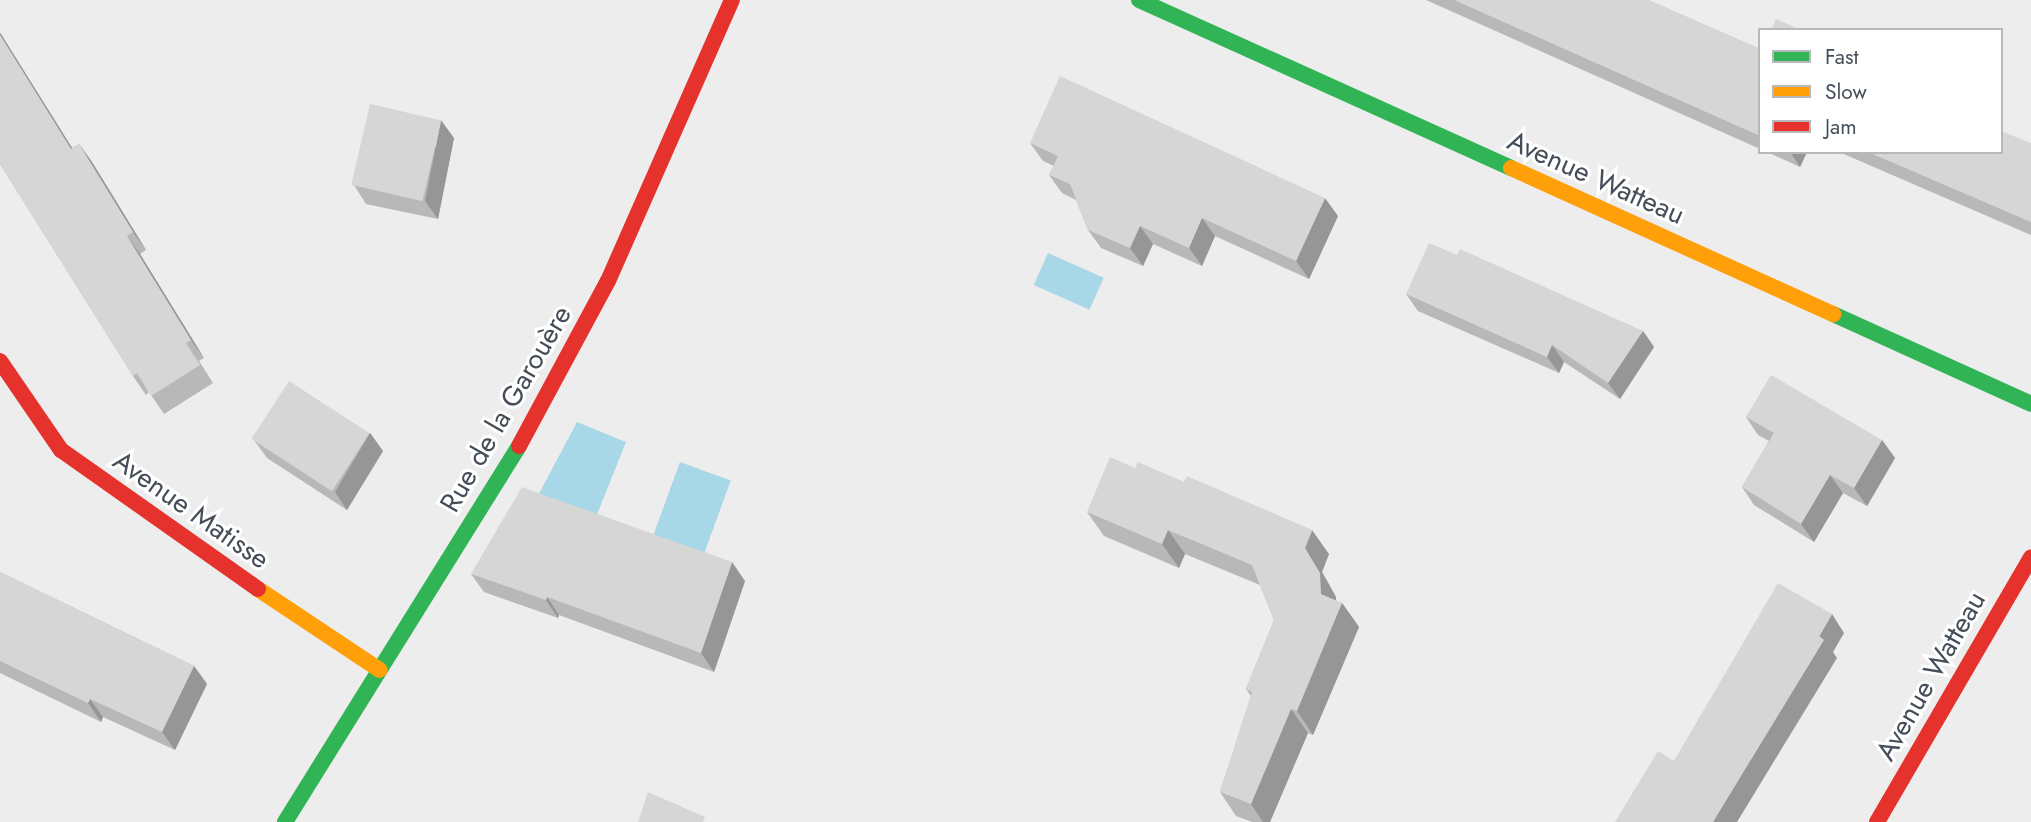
<!DOCTYPE html>
<html>
<head>
<meta charset="utf-8">
<style>
	body { margin:0 }
	#map { position:relative; width:2031px; height:822px; overflow:hidden; background:#ededed; font-family:Jost,sans-serif }
	div>[style] { position:absolute }
	[style*='--x'] { left:calc(var(--x)*1px); top:calc(var(--y)*1px); width:calc(var(--w)*1px); rotate:calc(var(--a)*1deg) }
	.water>* { inset:0; background:#a8d7e7; transform-origin:0 0 }
	.fast>* { height:16px; margin:-8px; padding:0 8px; transform-origin:8px; border-radius:8px; background:#30b455 }
	.slow>* { height:16px; margin:-8px; padding:0 8px; transform-origin:8px; border-radius:8px; background:#ff9f0a }
	.jam>* { height:16px; margin:-8px; padding:0 8px; transform-origin:8px; border-radius:8px; background:#e5322d }
	.wall>* { inset:0; background:#b8b8b9 }
	.shaded-wall>* { inset:0; background:#969696 }
	.building>* { inset:0; background:#d6d6d7; transform-origin:0 0 }
	span { translate:-50% -50%; white-space:nowrap; text-align:center; line-height:1.15; -webkit-text-stroke:6px #fff; paint-order:stroke }
	.street-label { font-size:28px; color:#454e58 }
	.legend { position:absolute; left:1758px; top:28px; width:245px; height:126px; box-sizing:border-box; background:#fff; border:2px solid #b5b8bc; margin:0; padding:9px 12px; list-style:none; font-size:21px; color:#454e58 }
	.legend li { display:flex; align-items:center; gap:14px; height:35px }
	.legend b { width:35px; border:2px solid #b5b8bc }
</style>
</head>
<body>
<div id="map">
	<div class="water">
		<i style="left:1048px;top:253px;width:61px;height:35px;rotate:24deg"></i>
		<i style="clip-path:polygon(577px 422px,626px 442px,592px 527px,533px 505px)"></i>
		<i style="left:680px;top:462px;width:54px;height:90px;rotate:20deg"></i>
	</div>
	<div class="fast">
		<i style="--x:1139;--y:0;--w:408;--a:24.3"></i>
		<i style="--x:1833;--y:314;--w:217;--a:24.4"></i>
		<i style="--x:285;--y:822;--w:443;--a:-58.1"></i>
	</div>
	<div class="slow">
		<i style="--x:1511;--y:168;--w:354;--a:24.4"></i>
		<i style="--x:258;--y:589;--w:146;--a:33.6"></i>
	</div>
	<div class="jam">
		<i style="--x:0;--y:361;--w:108;--a:55.6"></i>
		<i style="--x:61;--y:450;--w:241;--a:35.2"></i>
		<i style="--x:519;--y:446;--w:187;--a:-61.7"></i>
		<i style="--x:608;--y:281;--w:307;--a:-66.2"></i>
		<i style="--x:1877;--y:822;--w:306;--a:-59.8"></i>
	</div>
	<div class="wall">
		<i style="clip-path:polygon(1426px 0,1648px 0,1760px 49px,1760px 149px)"></i>
		<i style="clip-path:polygon(0 33px,72px 148px,79px 144px,92px 162px,146px 250px,140px 254px,204px 358px,199px 361px,213px 383px,164px 414px,149px 392px,146px 395px,133px 376px,0 164px)"></i>
		<i style="clip-path:polygon(454px 138px,438px 219px,366px 204px,354px 185px)"></i>
		<i style="clip-path:polygon(1030px 143px,1338px 216px,1309px 279px,1215px 236px,1202px 266px,1153px 244px,1143px 266px,1101px 248px,1088px 230px,1076px 200px,1062px 193px,1049px 175px,1054px 166px,1043px 161px)"></i>
		<i style="clip-path:polygon(2031px 143px,2031px 235px,1839px 152px,2001px 152px)"></i>
		<i style="clip-path:polygon(1767px 152px,1807px 152px,1800px 167px)"></i>
		<i style="clip-path:polygon(1457px 255px,1643px 331px,1654px 347px,1620px 399px,1564px 362px,1559px 373px,1418px 311px,1406px 294px)"></i>
		<i style="clip-path:polygon(1746px 417px,1882px 440px,1895px 458px,1867px 506px,1843px 493px,1814px 542px,1754px 505px,1742px 487px,1769px 441px,1758px 435px)"></i>
		<i style="clip-path:polygon(370px 433px,383px 451px,347px 510px,267px 458px,254px 440px)"></i>
		<i style="clip-path:polygon(1087px 512px,1329px 554px,1322px 572px,1336px 597px,1336px 601px,1342px 603px,1359px 627px,1313px 735px,1308px 733px,1270px 822px,1252px 822px,1236px 816px,1220px 792px,1251px 696px,1246px 689px,1274px 620px,1260px 585px,1185px 554px,1179px 568px,1104px 536px)"></i>
		<i style="clip-path:polygon(0 572px,194px 666px,207px 684px,175px 750px,103px 717px,101px 722px,0 673px)"></i>
		<i style="clip-path:polygon(471px 574px,745px 581px,714px 672px,559px 615px,558px 618px,484px 592px)"></i>
	</div>
	<div class="shaded-wall">
		<i style="clip-path:polygon(0 33px,1px 34px,84px 167px,71px 149px,0 35px)"></i>
		<i style="clip-path:polygon(441px 120px,454px 138px,438px 219px,425px 201px)"></i>
		<i style="clip-path:polygon(79px 144px,92px 162px,146px 250px,133px 232px)"></i>
		<i style="clip-path:polygon(1790px 152px,1807px 152px,1800px 167px)"></i>
		<i style="clip-path:polygon(1325px 198px,1338px 216px,1309px 279px,1296px 261px)"></i>
		<i style="clip-path:polygon(1202px 218px,1215px 236px,1202px 266px,1189px 248px)"></i>
		<i style="clip-path:polygon(1140px 226px,1153px 244px,1143px 266px,1130px 248px)"></i>
		<i style="clip-path:polygon(127px 236px,140px 254px,204px 358px,191px 340px)"></i>
		<i style="clip-path:polygon(1643px 331px,1654px 347px,1620px 399px,1608px 383px)"></i>
		<i style="clip-path:polygon(1552px 345px,1564px 362px,1559px 373px,1547px 357px)"></i>
		<i style="clip-path:polygon(370px 433px,383px 451px,347px 510px,335px 492px)"></i>
		<i style="clip-path:polygon(1882px 440px,1895px 458px,1867px 506px,1854px 488px)"></i>
		<i style="clip-path:polygon(1830px 475px,1843px 493px,1814px 542px,1801px 524px)"></i>
		<i style="clip-path:polygon(1168px 530px,1185px 554px,1179px 568px,1162px 544px)"></i>
		<i style="clip-path:polygon(1312px 530px,1329px 554px,1322px 572px,1336px 597px,1337px 614px,1342px 603px,1359px 627px,1313px 735px,1297px 711px,1321px 594px,1305px 548px)"></i>
		<i style="clip-path:polygon(732px 562px,745px 581px,714px 672px,701px 653px)"></i>
		<i style="clip-path:polygon(547px 597px,559px 615px,558px 618px,546px 600px)"></i>
		<i style="clip-path:polygon(1832px 614px,1844px 633px,1833px 652px,1837px 658px,1737px 822px,1713px 822px)"></i>
		<i style="clip-path:polygon(194px 666px,207px 684px,175px 750px,162px 732px)"></i>
		<i style="clip-path:polygon(90px 699px,103px 717px,101px 722px,88px 703px)"></i>
		<i style="clip-path:polygon(1291px 709px,1308px 733px,1270px 822px,1263px 822px,1251px 804px)"></i>
	</div>
	<div class="building">
		<i style="clip-path:polygon(1454px 0,1648px 0,1760px 49px,1760px 136px)"></i>
		<i style="clip-path:polygon(1776px 19px,1801px 30px,1771px 30px)"></i>
		<i style="clip-path:polygon(0 35px,71px 149px,79px 144px,133px 232px,127px 236px,191px 340px,186px 343px,200px 365px,151px 396px,137px 373px,133px 376px,0 164px)"></i>
		<i style="clip-path:polygon(1060px 76px,1325px 198px,1296px 261px,1202px 218px,1189px 248px,1140px 226px,1130px 248px,1088px 230px,1070px 184px,1049px 175px,1058px 156px,1030px 143px)"></i>
		<i style="left:370px;top:104px;width:73px;height:83px;rotate:13deg"></i>
		<i style="clip-path:polygon(2001px 131px,2031px 143px,2031px 222px,1868px 152px,2001px 152px)"></i>
		<i style="clip-path:polygon(1429px 243px,1457px 255px,1460px 249px,1643px 331px,1608px 383px,1552px 345px,1547px 357px,1406px 294px)"></i>
		<i style="clip-path:polygon(1771px 375px,1882px 440px,1854px 488px,1830px 475px,1801px 524px,1742px 487px,1774px 433px,1746px 417px)"></i>
		<i style="left:289px;top:381px;width:96px;height:69px;rotate:33deg"></i>
		<i style="clip-path:polygon(1110px 457px,1135px 468px,1138px 462px,1184px 482px,1187px 476px,1312px 530px,1305px 548px,1320px 573px,1321px 594px,1342px 603px,1297px 711px,1291px 709px,1251px 804px,1220px 792px,1252px 692px,1246px 689px,1274px 620px,1252px 565px,1168px 530px,1162px 544px,1087px 512px)"></i>
		<i style="clip-path:polygon(522px 487px,732px 562px,701px 653px,547px 597px,546px 600px,471px 574px)"></i>
		<i style="clip-path:polygon(0 572px,194px 666px,162px 732px,90px 699px,88px 703px,0 661px)"></i>
		<i style="clip-path:polygon(1778px 583px,1832px 614px,1819px 636px,1824px 640px,1713px 822px,1615px 822px,1658px 751px,1674px 761px)"></i>
		<i style="clip-path:polygon(648px 792px,705px 817px,703px 822px,638px 822px)"></i>
	</div>
	<div class="street-label">
		<span style="left:1596px;top:178px;rotate:24deg">Avenue Watteau</span>
		<span style="left:506px;top:409px;rotate:-60deg">Rue de la Garouère</span>
		<span style="left:191px;top:510px;rotate:35deg">Avenue Matisse</span>
		<span style="left:1931px;top:676px;rotate:-60deg">Avenue Watteau</span>
	</div>
	<ul class="legend">
	<li><b style="height:9px;background:#30b455"></b>Fast</li>
	<li><b style="height:9px;background:#ff9f0a"></b>Slow</li>
	<li><b style="height:9px;background:#e5322d"></b>Jam</li>
	</ul>
</div>
</body>
</html>
